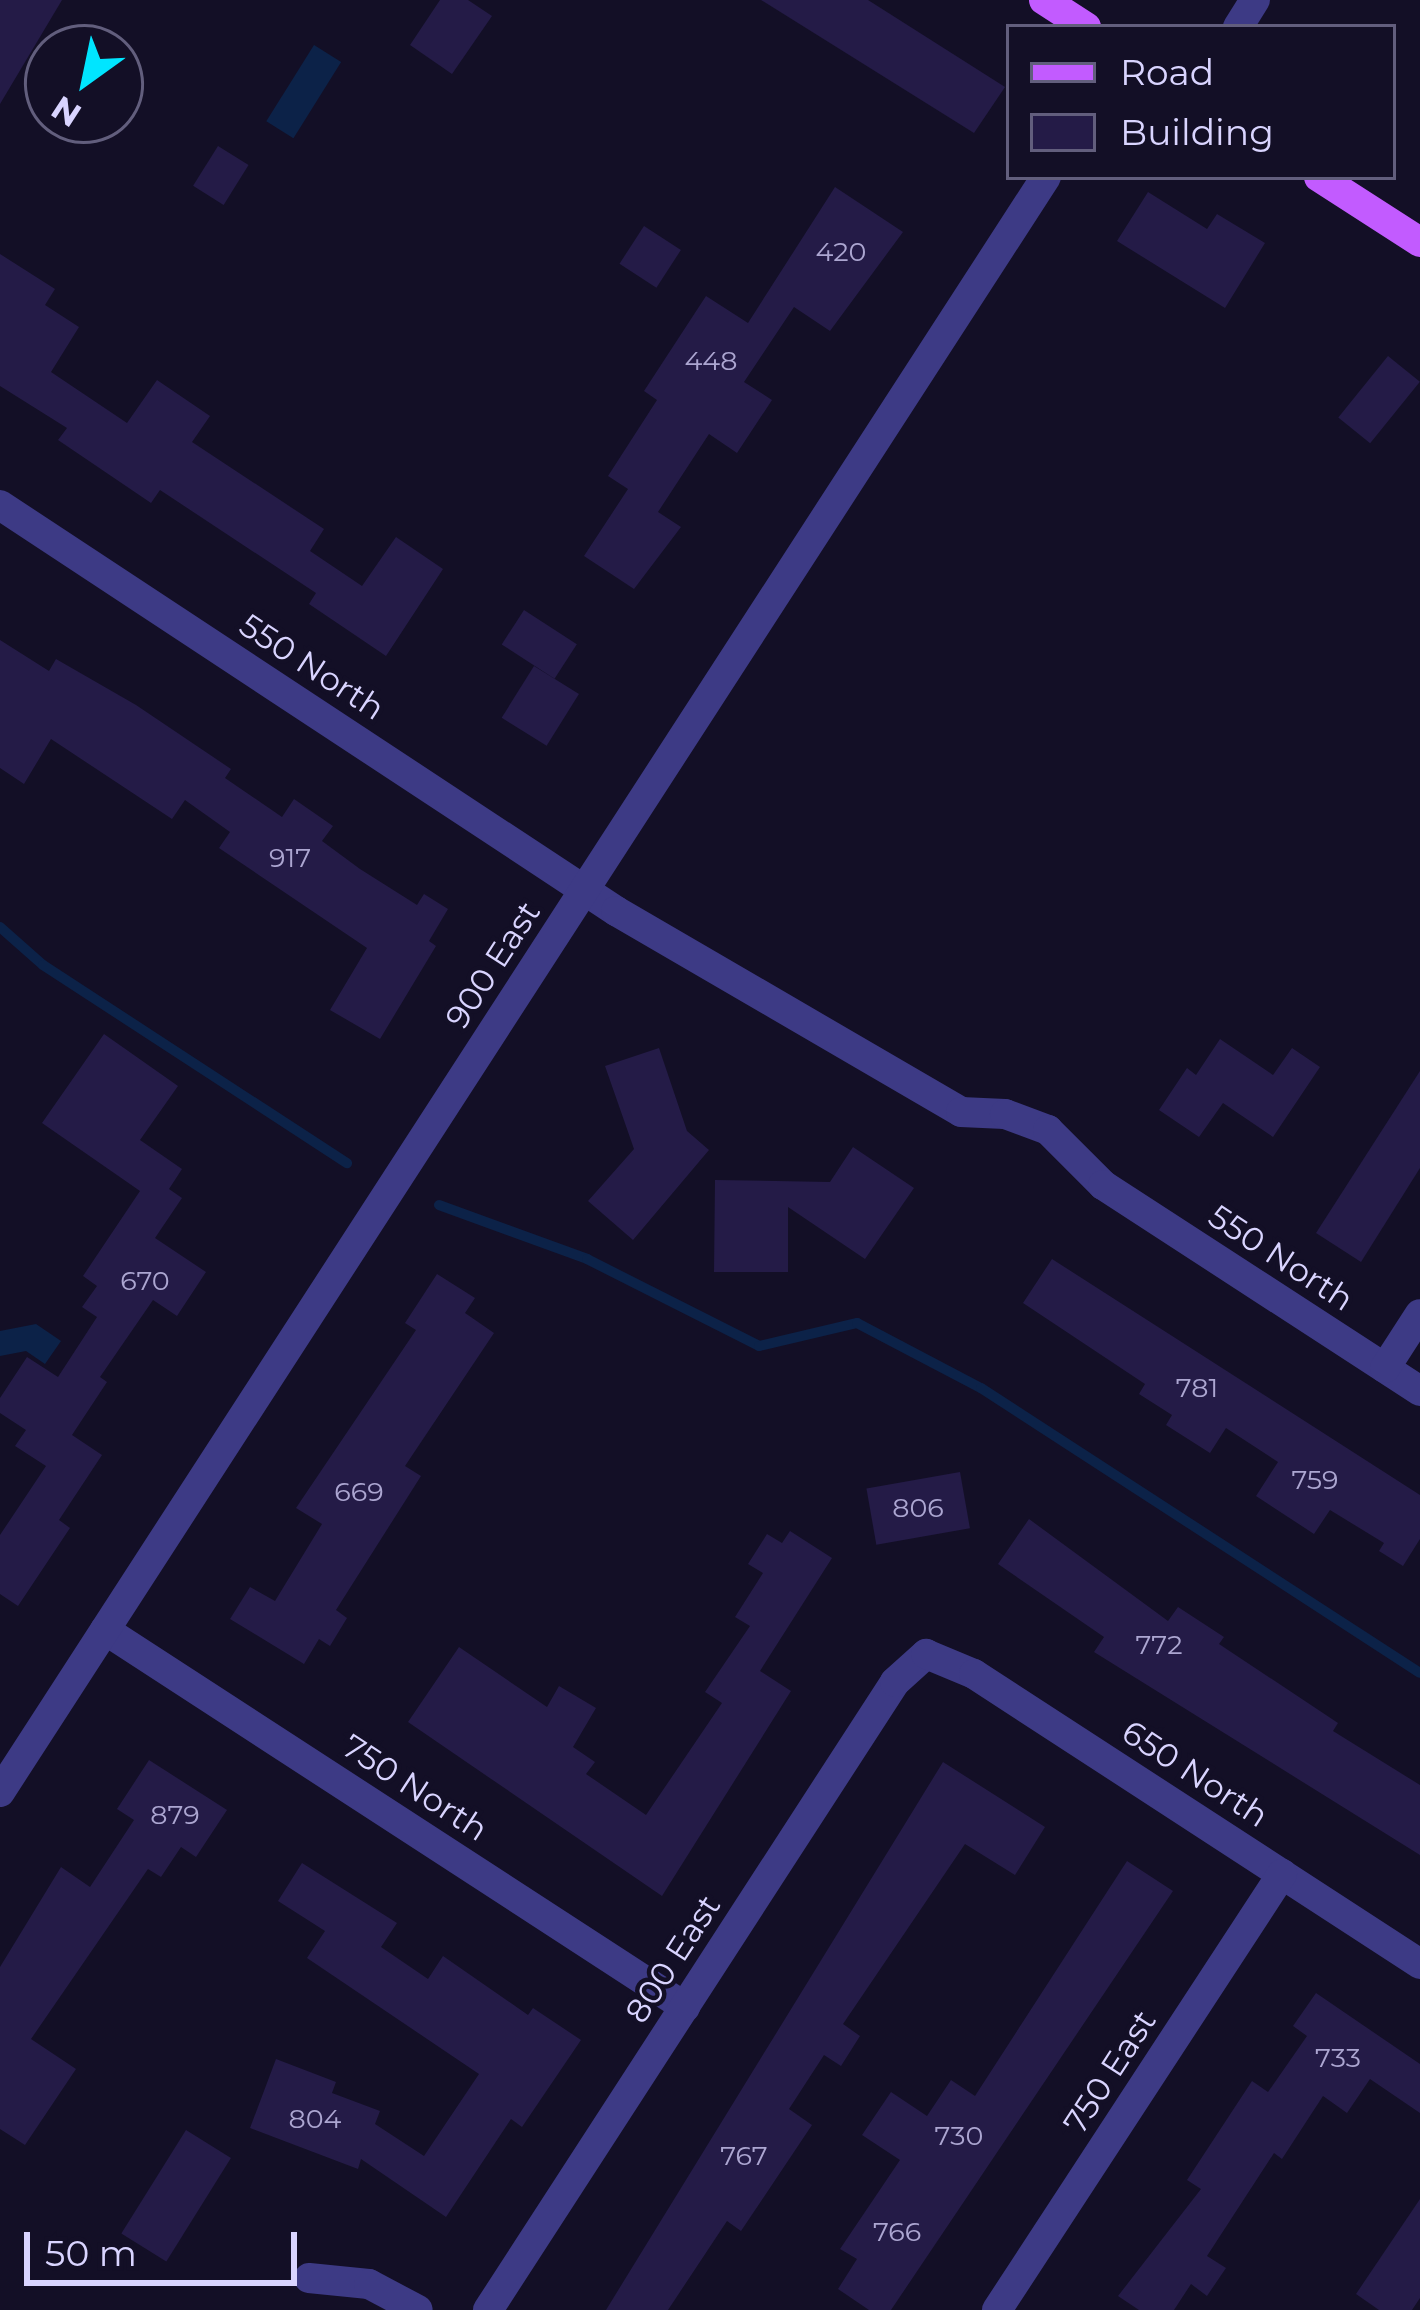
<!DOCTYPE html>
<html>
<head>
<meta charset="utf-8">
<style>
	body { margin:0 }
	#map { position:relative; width:1420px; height:2310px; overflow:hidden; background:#130f26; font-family:Montserrat,sans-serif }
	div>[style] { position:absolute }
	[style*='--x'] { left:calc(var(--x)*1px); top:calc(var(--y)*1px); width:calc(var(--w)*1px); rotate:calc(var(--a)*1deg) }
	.water>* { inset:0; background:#0c2248; transform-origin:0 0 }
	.stream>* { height:10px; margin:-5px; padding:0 5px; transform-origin:5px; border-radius:5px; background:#0c2248 }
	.building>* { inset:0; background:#241b47; transform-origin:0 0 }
	.minor>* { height:30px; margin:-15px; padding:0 15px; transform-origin:15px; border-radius:15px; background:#3d3a85 }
	.major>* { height:30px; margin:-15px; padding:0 15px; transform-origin:15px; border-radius:15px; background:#c25bff }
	span { translate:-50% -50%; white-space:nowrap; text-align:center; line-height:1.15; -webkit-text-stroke:9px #130f26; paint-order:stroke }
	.number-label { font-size:27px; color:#aca6d1 }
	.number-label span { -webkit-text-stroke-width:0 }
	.street-label { font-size:33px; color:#d9d4ff }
	.legend { position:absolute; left:1006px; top:24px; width:390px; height:156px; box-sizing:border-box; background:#130f26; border:3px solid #625e7d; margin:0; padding:15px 21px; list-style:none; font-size:36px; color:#d9d4ff }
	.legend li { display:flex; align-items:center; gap:24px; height:60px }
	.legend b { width:60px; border:3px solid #625e7d }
	.north { position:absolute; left:24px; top:24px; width:120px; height:120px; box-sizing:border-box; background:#130f26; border:3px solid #625e7d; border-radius:50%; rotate:213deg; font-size:33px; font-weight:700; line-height:48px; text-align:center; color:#d9d4ff }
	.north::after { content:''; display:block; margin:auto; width:42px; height:54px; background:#00e5ff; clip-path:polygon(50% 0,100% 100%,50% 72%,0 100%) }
	.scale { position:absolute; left:24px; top:2232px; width:273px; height:54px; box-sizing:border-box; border:6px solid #d9d4ff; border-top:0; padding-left:15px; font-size:36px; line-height:42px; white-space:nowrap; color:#d9d4ff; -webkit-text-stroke:9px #130f26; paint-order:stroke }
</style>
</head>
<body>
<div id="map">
	<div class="water">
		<i style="left:314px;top:45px;width:32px;height:90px;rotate:32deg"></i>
		<i style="clip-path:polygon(36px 1324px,61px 1341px,45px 1364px,26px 1351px,0 1356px,0 1331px)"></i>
	</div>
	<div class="stream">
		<i style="--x:0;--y:927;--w:57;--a:41.5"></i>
		<i style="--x:43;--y:965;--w:363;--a:33.1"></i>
		<i style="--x:439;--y:1205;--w:158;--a:20"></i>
		<i style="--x:587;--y:1259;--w:193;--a:26.8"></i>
		<i style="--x:759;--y:1346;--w:101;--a:-13.2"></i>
		<i style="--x:857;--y:1323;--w:140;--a:27.7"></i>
		<i style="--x:981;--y:1388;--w:523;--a:32.99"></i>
	</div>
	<div class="building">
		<i style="clip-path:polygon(0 0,62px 0,0 104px)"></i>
		<i style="clip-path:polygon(440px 0,468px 0,492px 16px,452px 74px,410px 45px)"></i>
		<i style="clip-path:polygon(761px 0,868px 0,1005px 87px,974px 133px)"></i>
		<i style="left:218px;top:146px;width:36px;height:47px;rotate:32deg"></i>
		<i style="clip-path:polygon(835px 187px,903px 232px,830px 331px,794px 307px,744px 382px,772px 400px,737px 453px,709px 434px,658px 512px,681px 527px,634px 589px,584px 556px,628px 489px,608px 476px,657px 400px,644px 391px,706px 296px,748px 323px)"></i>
		<i style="clip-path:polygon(1148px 192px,1207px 229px,1217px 214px,1265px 243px,1225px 308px,1117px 241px)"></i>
		<i style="left:644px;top:226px;width:44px;height:45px;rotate:33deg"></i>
		<i style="clip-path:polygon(0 254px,55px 289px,45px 305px,79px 327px,51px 372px,127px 423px,157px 380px,210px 416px,192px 442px,324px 529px,310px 551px,362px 586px,396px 537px,443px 569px,386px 656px,309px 604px,316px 593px,160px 490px,151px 503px,58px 440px,67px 428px,0 386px)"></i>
		<i style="left:1388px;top:356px;width:41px;height:79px;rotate:39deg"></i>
		<i style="left:524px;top:610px;width:63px;height:41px;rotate:33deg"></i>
		<i style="clip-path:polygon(0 640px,49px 671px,56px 659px,136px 705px,231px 769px,225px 778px,282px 817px,294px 799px,333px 826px,322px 841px,360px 869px,417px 905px,424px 894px,448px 909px,429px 941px,436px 946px,380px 1039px,330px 1010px,367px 948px,219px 848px,230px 832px,185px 800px,172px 819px,51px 739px,24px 784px,0 768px)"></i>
		<i style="left:534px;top:666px;width:53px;height:61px;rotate:32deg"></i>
		<i style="clip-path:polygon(104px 1034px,178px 1086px,140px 1140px,182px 1169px,169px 1189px,182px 1198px,155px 1238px,206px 1272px,177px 1316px,153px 1300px,100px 1377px,107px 1382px,72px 1435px,102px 1455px,59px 1520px,70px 1528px,18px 1606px,0 1594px,0 1535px,46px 1466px,15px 1446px,26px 1430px,0 1413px,0 1398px,27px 1357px,58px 1377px,97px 1317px,82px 1307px,97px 1286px,83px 1276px,140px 1191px,42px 1123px)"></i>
		<i style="clip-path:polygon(1220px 1039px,1273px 1075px,1292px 1048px,1320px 1067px,1273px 1137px,1223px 1103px,1199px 1137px,1159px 1110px,1187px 1068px,1196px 1075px)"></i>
		<i style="clip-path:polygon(659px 1048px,687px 1131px,709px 1150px,633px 1240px,588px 1201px,634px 1149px,605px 1066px)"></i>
		<i style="clip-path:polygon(1420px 1071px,1420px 1168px,1361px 1262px,1316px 1233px)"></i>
		<i style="clip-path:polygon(853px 1147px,914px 1188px,865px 1259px,788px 1207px,788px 1272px,714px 1272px,715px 1180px,830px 1182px)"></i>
		<i style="clip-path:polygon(1052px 1259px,1420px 1495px,1420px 1539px,1403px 1566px,1379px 1551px,1384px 1543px,1330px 1510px,1314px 1534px,1256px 1496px,1278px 1462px,1226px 1428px,1210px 1453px,1166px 1425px,1172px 1415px,1139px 1394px,1145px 1384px,1023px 1303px)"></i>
		<i style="clip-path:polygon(437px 1274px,475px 1298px,465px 1313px,494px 1333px,405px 1466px,421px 1476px,336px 1610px,347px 1618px,330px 1646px,319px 1639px,304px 1664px,230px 1619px,250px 1587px,275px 1601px,322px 1524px,296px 1508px,416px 1330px,405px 1323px)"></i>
		<i style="left:960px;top:1472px;width:57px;height:95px;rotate:80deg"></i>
		<i style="clip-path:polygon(1029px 1519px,1168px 1621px,1178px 1607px,1224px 1637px,1219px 1644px,1338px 1723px,1333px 1731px,1420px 1785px,1420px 1855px,1094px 1652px,1104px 1637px,998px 1564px)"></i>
		<i style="clip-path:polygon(790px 1531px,832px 1558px,760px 1671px,791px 1691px,662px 1896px,408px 1722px,459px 1647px,547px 1707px,559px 1686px,596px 1708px,573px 1747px,595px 1762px,586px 1774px,646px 1815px,722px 1703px,705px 1692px,750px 1626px,735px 1617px,763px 1573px,748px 1564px,767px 1534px,782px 1543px)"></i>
		<i style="clip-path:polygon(149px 1760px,227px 1810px,196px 1857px,181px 1847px,161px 1877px,148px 1869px,31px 2039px,76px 2069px,25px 2145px,0 2129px,0 1967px,61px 1867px,90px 1887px,134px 1820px,117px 1809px)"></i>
		<i style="clip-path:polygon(943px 1762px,1045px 1827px,1015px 1875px,965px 1844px,843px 2024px,860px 2036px,841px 2066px,824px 2055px,789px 2109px,812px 2125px,741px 2231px,727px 2221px,668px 2310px,606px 2310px)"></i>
		<i style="clip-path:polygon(1127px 1861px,1173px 1891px,891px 2310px,869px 2310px,838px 2289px,857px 2259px,840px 2249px,900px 2160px,862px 2135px,891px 2092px,927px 2116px,951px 2080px,975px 2096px)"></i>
		<i style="clip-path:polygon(302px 1863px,397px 1923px,381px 1947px,428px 1979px,443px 1956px,528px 2015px,533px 2008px,581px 2040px,522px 2127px,511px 2119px,446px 2217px,361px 2159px,358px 2169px,250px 2128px,276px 2059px,336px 2082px,332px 2093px,380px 2111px,375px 2124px,424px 2156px,479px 2074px,307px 1958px,325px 1931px,278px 1901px)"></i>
		<i style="clip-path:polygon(1316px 1993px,1420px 2064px,1420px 2113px,1370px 2079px,1347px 2113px,1323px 2096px,1282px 2159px,1274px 2153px,1207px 2256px,1226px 2268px,1207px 2296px,1191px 2284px,1174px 2310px,1139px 2310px,1118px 2296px,1201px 2189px,1187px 2180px,1252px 2081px,1268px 2092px,1307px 2036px,1293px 2026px)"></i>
		<i style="left:186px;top:2130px;width:53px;height:122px;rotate:32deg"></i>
		<i style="clip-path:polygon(1420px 2199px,1420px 2298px,1412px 2310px,1379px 2310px,1356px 2294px)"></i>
	</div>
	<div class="minor">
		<i style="--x:1238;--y:27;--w:32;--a:-58"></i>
		<i style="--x:0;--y:505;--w:738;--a:33.39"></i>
		<i style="--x:616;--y:911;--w:399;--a:30.2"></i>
		<i style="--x:961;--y:1112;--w:44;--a:2.6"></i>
		<i style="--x:1005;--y:1114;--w:46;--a:20.4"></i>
		<i style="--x:1048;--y:1130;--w:78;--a:45"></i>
		<i style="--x:1103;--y:1185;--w:378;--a:33"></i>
		<i style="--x:1385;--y:1368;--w:64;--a:-57.1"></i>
		<i style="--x:105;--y:1630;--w:692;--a:33.02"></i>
		<i style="--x:0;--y:1792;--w:1924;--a:-57.07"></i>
		<i style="--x:309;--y:2278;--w:60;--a:5.7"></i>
		<i style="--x:369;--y:2284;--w:55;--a:28"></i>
		<i style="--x:488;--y:2310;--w:748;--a:-57.05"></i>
		<i style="--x:895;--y:1682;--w:42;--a:-42.1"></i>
		<i style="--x:926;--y:1654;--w:52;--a:22.6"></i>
		<i style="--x:974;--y:1674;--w:532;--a:33.03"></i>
		<i style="--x:997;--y:2310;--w:521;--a:-56.83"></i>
	</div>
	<div class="major">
		<i style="--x:1044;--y:0;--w:50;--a:32.7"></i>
		<i style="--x:1319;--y:177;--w:120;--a:32.8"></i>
	</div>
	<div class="number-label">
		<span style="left:841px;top:252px">420</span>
		<span style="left:711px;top:361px">448</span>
		<span style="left:290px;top:858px">917</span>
		<span style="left:145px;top:1281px">670</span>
		<span style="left:1197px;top:1388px">781</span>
		<span style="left:1315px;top:1480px">759</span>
		<span style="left:359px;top:1492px">669</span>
		<span style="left:918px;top:1508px">806</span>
		<span style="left:1159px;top:1645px">772</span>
		<span style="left:175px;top:1815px">879</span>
		<span style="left:1338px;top:2058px">733</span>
		<span style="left:315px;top:2119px">804</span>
		<span style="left:959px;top:2136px">730</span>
		<span style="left:744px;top:2156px">767</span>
		<span style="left:897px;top:2232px">766</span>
	</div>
	<div class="street-label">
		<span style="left:312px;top:667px;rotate:33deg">550 North</span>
		<span style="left:493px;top:965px;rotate:-57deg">900 East</span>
		<span style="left:1281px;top:1258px;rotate:33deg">550 North</span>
		<span style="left:1195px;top:1774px;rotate:33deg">650 North</span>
		<span style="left:415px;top:1788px;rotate:33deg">750 North</span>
		<span style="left:673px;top:1959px;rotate:-57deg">800 East</span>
		<span style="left:1110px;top:2072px;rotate:-57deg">750 East</span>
	</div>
	<ul class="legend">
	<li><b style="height:15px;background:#c25bff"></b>Road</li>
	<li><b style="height:33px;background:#241b47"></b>Building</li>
	</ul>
	<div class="north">N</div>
	<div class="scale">50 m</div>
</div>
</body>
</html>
